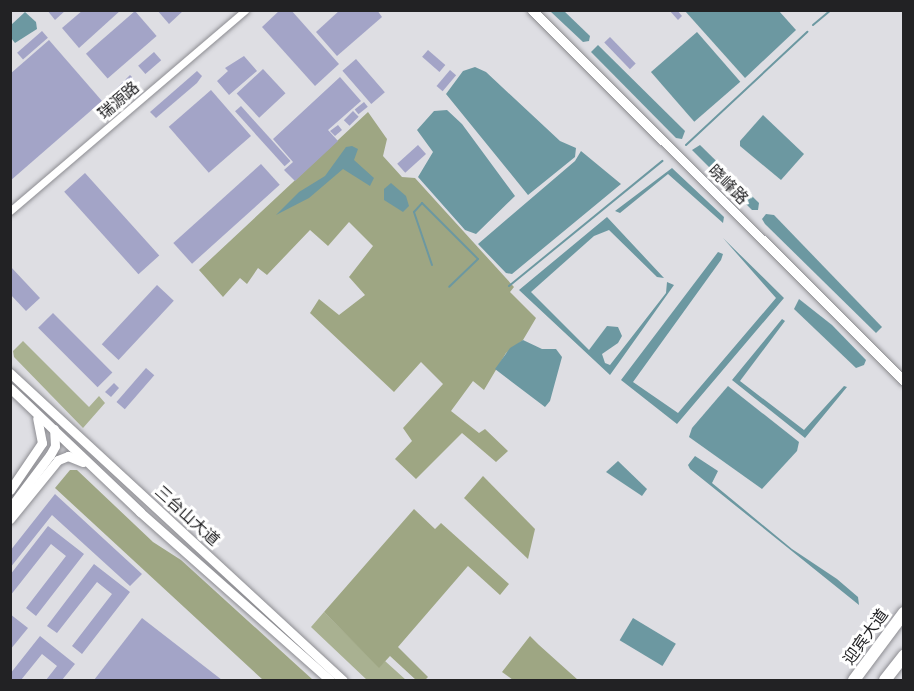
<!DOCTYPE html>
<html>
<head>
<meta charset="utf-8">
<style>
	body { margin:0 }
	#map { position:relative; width:914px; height:691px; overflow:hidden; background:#dedee3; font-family:"Roboto Condensed","Noto Sans SC",sans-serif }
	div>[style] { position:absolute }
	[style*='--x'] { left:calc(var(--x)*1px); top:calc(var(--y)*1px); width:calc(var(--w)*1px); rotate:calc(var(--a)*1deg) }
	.green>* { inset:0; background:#a9b191 }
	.forest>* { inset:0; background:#9ea683 }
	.water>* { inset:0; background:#6c98a1; transform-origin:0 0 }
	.stream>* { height:2px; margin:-1px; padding:0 1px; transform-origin:1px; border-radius:1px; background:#6c98a1 }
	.building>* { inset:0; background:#a3a4c7; transform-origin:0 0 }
	.roads { filter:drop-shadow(0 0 2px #8c8c91) drop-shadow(0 0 2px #8c8c91) }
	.street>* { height:7px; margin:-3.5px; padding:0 3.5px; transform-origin:3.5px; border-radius:3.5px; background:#fff }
	.secondary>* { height:9px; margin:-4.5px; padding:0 4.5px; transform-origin:4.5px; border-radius:4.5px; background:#fff }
	.highway>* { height:12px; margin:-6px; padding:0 6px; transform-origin:6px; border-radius:6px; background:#fff }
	span { translate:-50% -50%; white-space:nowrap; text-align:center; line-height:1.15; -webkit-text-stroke:6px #fff; paint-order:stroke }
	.street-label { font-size:16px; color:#222224 }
	.frame { position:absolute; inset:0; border:12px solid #222224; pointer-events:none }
</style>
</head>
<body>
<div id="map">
	<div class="green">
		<i style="clip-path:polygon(23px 341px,89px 407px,99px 396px,105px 403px,83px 428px,14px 357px,13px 351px)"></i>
		<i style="clip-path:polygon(324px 612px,379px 667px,385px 661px,406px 680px,367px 680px,311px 627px)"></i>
	</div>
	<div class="forest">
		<i style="clip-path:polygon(368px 112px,387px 139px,383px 156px,402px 177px,415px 178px,514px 287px,510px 292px,536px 318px,523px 340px,506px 353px,484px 390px,473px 381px,451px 411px,479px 433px,485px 429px,508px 451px,496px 462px,462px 433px,416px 479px,395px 459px,412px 441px,403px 428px,443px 384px,421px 362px,394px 392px,310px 313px,319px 299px,339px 315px,365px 295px,349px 277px,373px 246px,349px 222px,328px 246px,310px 230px,267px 275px,258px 268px,247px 284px,240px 278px,223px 297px,199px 270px)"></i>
		<i style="clip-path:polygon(70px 470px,77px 470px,153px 542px,181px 560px,313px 680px,263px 680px,55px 488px)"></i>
		<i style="clip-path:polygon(483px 476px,535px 529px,528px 559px,464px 498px)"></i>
		<i style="clip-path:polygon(414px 509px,435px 529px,441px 523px,509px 584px,500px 595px,468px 566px,398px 647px,428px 677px,425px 680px,416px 680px,390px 656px,379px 668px,324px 612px)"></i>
		<i style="clip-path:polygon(530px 636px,539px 645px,578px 680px,513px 680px,502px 672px)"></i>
	</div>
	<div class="water">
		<i style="clip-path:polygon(550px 11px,564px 11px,590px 36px,589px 41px,583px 42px)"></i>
		<i style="clip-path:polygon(685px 11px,779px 11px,796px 30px,745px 78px)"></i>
		<i style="clip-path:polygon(25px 12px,36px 22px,37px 29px,15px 43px,11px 38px,11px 25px)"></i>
		<i style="left:697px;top:32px;width:66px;height:61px;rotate:49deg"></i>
		<i style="clip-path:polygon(598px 45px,685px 131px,682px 139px,676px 138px,591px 52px)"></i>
		<i style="clip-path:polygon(475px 67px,486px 72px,560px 141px,576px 148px,575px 157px,528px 195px,446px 94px,463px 71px)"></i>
		<i style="clip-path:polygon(447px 110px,462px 124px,515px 196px,476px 234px,465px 230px,418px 177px,433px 152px,417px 130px,434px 111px)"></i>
		<i style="clip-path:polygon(763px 115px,804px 154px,781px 180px,740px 146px,740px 141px)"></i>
		<i style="clip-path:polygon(700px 145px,759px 203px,758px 210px,752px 210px,692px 150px)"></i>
		<i style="clip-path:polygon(352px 146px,358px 149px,354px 160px,374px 178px,370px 186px,343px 169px,309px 198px,276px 215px,299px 192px,325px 176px,346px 147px)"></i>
		<i style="clip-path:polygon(581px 151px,621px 184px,512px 274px,506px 273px,478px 244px,575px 161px)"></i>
		<i style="clip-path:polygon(672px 168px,724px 217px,723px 223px,668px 174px,620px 213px,615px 211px)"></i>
		<i style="clip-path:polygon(391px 183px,406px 196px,409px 206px,403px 212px,384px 200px,384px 189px)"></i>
		<i style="clip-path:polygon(766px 214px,774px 215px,882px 327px,876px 333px,765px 224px,762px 219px)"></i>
		<i style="clip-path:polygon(607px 217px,664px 278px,657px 277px,609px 230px,594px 236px,531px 292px,589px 350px,607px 326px,618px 327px,622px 336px,618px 343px,602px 354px,605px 363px,610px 365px,666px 293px,667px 282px,674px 285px,610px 375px,519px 290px)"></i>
		<i style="clip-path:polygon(723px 238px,784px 298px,677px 424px,621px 380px,718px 252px,723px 254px,721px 260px,633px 382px,678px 413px,776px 298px)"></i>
		<i style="clip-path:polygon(799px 299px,832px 325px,866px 360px,864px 365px,856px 368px,794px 309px)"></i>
		<i style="clip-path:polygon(782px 319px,785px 321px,740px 381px,804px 430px,844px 386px,847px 387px,805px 438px,732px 380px)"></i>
		<i style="clip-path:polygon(523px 340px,542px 349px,556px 349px,562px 357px,550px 401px,545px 407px,495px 369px,510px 348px)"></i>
		<i style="clip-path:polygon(728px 386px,799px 442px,797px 451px,762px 489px,689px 437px,692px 428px)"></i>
		<i style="clip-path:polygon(695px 456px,718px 471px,712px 483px,792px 549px,837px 579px,858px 597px,859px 605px,690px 469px,688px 465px)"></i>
		<i style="clip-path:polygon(618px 461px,647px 489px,642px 496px,606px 472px)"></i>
		<i style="left:633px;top:618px;width:50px;height:26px;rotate:31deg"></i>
	</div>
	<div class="stream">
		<i style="--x:903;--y:10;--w:1;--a:45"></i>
		<i style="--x:813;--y:25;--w:23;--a:-40"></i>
		<i style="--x:686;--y:145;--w:166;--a:-43"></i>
		<i style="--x:432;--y:265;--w:56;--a:-108.8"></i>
		<i style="--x:414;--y:212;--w:12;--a:-48"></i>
		<i style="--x:422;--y:203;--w:79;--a:45"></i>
		<i style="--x:478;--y:259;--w:40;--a:136"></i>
		<i style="--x:509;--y:286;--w:198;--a:-39.2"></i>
	</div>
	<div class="building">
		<i style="clip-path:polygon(47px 10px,66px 10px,55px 20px)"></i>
		<i style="clip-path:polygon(83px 10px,121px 10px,79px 48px,62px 28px)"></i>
		<i style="clip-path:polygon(157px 10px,184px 10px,169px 24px)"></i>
		<i style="clip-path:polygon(280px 10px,291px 10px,339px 64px,315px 86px,262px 27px)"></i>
		<i style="clip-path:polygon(340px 10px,377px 10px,382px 17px,337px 56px,316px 32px)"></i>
		<i style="clip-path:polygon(669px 10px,677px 10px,682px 16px,678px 20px)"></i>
		<i style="left:135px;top:11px;width:33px;height:65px;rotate:49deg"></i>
		<i style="left:42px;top:31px;width:9px;height:33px;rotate:49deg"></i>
		<i style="left:610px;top:37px;width:37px;height:8px;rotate:46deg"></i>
		<i style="clip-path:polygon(49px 40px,102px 101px,10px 181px,10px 74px)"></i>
		<i style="left:428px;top:50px;width:23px;height:9px;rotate:41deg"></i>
		<i style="left:154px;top:52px;width:11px;height:21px;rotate:49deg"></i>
		<i style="clip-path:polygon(244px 56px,257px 71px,229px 95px,217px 81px,228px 71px,225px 68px)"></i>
		<i style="left:356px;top:59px;width:44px;height:18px;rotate:49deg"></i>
		<i style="left:263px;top:69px;width:33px;height:36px;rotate:47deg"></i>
		<i style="left:450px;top:70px;width:8px;height:21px;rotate:40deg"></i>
		<i style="clip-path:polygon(197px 71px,202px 76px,197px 83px,156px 118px,150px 112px)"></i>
		<i style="left:130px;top:75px;width:6px;height:24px;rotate:45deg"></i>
		<i style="clip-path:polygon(340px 77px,361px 101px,328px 130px,338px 141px,295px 181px,284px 170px,293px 162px,273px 139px)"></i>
		<i style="left:211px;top:90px;width:61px;height:56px;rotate:49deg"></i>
		<i style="left:364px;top:102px;width:6px;height:12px;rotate:51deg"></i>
		<i style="left:241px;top:106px;width:74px;height:8px;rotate:48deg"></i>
		<i style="left:353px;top:111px;width:8px;height:13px;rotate:45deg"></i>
		<i style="clip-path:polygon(338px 125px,342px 130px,335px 136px,330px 131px)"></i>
		<i style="left:418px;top:145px;width:12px;height:28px;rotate:48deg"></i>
		<i style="left:261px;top:164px;width:28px;height:118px;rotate:48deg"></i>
		<i style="left:85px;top:173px;width:111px;height:28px;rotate:48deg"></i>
		<i style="clip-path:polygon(10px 266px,40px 298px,26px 311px,10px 294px)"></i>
		<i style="left:157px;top:285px;width:23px;height:81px;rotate:43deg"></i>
		<i style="left:53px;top:313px;width:84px;height:21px;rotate:45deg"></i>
		<i style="left:146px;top:368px;width:11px;height:45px;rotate:41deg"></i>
		<i style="clip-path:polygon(114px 383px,119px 388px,111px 397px,105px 392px)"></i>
		<i style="clip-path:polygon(55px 494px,142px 574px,130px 586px,52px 515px,10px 568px,10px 551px)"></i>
		<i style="clip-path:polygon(48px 526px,84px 554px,36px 616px,26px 608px,66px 556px,51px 544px,10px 596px,10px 575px)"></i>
		<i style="clip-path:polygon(94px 564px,130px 592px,82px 654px,72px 646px,112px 594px,97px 582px,57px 633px,47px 626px)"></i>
		<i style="clip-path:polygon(10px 614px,28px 628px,10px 650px)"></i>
		<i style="clip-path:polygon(142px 618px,222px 680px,94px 680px)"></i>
		<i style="clip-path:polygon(40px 636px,75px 664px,62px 680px,46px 680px,57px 666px,42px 654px,21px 680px,10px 680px,10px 674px)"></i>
	</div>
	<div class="roads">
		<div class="street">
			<i style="--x:10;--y:211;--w:309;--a:-40.5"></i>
		</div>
		<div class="secondary">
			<i style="--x:532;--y:10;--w:525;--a:44.92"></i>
			<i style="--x:10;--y:373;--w:453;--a:42.7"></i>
			<i style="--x:10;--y:388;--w:180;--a:43.6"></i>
			<i style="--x:140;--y:512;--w:254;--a:41.5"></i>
			<i style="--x:10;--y:490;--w:57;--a:-55.8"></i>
			<i style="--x:42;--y:443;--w:25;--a:-101"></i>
			<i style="--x:10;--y:508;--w:66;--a:-53"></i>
			<i style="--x:50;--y:455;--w:10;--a:-61"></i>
			<i style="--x:55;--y:446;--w:17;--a:-93"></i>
			<i style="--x:10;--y:519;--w:76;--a:-50.9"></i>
			<i style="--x:58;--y:460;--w:11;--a:-22"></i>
			<i style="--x:68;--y:456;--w:16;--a:22"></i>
		</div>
		<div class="highway">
			<i style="--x:854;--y:680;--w:84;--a:-53.3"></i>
			<i style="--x:885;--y:680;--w:31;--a:-52"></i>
		</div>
	</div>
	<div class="street-label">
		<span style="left:119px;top:101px;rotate:-41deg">瑞源路</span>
		<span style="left:728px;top:185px;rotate:45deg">晓峰路</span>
		<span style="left:187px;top:516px;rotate:42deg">三台山大道</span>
		<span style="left:866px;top:637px;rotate:-54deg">迎宾大道</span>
	</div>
	<div class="frame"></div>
</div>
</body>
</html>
